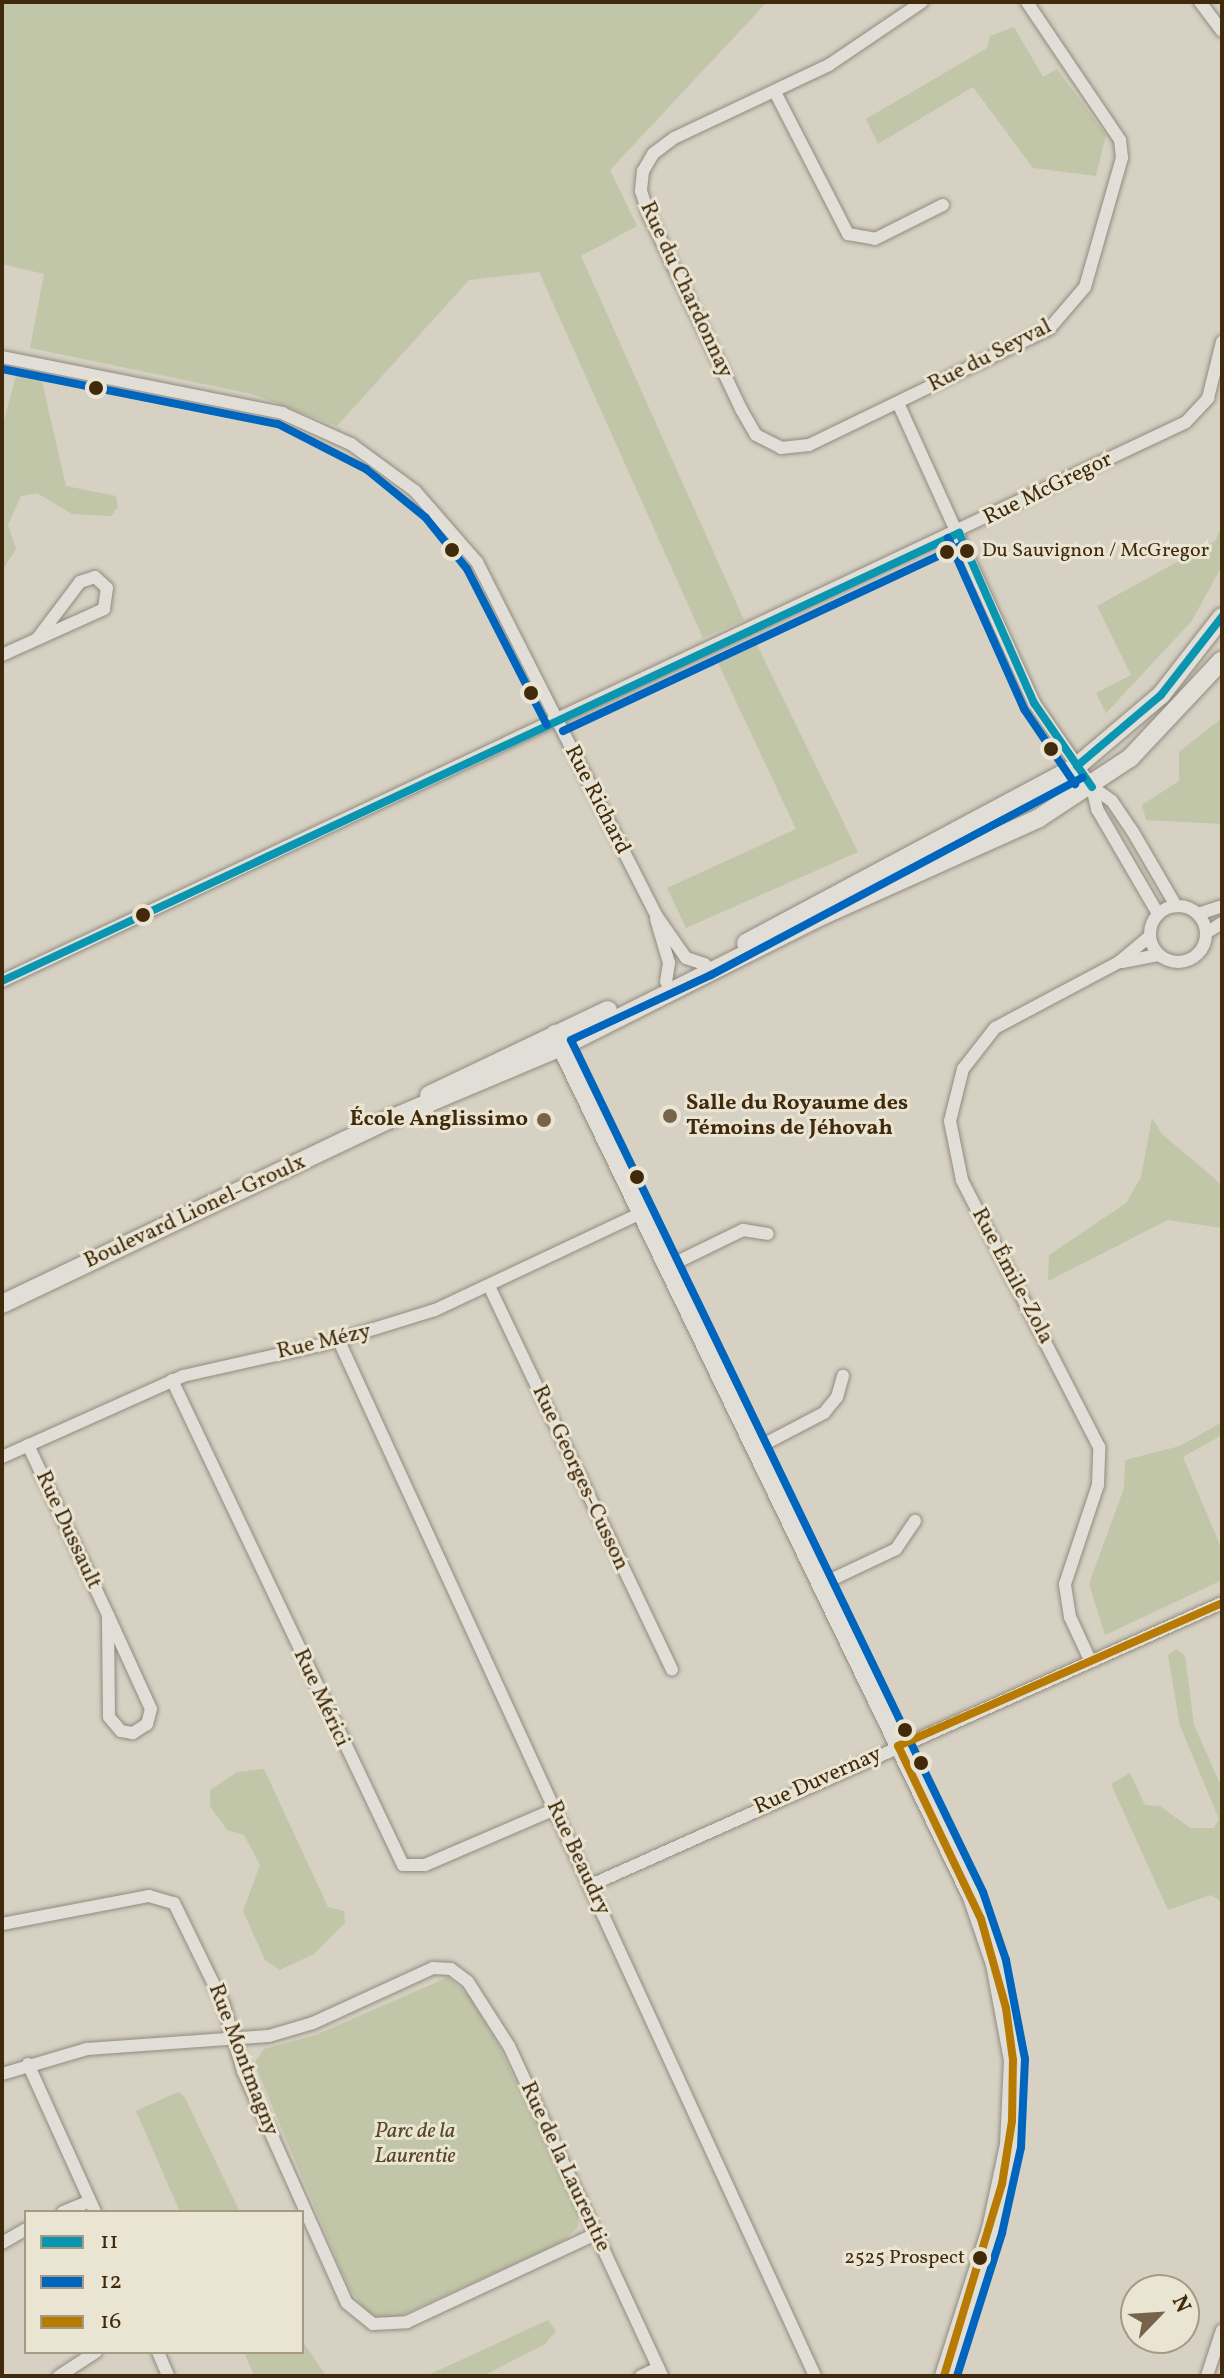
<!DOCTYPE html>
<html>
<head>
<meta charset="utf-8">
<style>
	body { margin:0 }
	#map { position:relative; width:1224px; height:2378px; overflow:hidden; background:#d6d1c3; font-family:Vollkorn,serif }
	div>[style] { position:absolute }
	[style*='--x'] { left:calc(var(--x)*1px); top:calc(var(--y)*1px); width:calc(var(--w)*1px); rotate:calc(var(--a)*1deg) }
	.green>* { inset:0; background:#c1c6a8 }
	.roads { filter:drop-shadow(0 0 2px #918b7f) drop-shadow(0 0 2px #918b7f) }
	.street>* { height:12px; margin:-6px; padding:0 6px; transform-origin:6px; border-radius:6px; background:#e1ded7 }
	.street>.ring { margin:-6px; padding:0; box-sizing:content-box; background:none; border:12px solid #e1ded7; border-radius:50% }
	.secondary>* { height:18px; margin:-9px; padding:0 9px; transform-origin:9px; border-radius:9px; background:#e1ded7 }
	.bus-1>* { height:8px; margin:-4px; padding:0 4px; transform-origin:4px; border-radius:4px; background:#0a96b1 }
	.bus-2>* { height:8px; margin:-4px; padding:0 4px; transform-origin:4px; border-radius:4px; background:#0065bd }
	.bus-3>* { height:8px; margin:-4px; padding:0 4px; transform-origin:4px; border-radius:4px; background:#b77b04 }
	.dots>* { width:22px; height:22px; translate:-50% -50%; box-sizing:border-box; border:4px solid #eae4d3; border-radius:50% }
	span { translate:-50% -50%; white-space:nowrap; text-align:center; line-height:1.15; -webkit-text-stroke:6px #eae4d3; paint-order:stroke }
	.bus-label { font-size:20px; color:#412a0b }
	.left { translate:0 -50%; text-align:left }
	.right { translate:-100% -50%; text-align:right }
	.street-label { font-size:22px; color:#412a0b }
	.poi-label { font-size:22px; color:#412a0b; font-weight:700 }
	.park-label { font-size:22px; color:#574726; font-style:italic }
	.frame { position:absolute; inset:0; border:4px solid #412a0b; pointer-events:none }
	.legend { position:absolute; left:24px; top:2210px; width:280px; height:144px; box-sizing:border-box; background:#eae4d3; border:2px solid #a69a83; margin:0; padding:10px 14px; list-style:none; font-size:24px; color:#412a0b }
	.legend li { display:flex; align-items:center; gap:16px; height:40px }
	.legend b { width:40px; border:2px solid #a69a83 }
	.north { position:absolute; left:1120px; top:2274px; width:80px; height:80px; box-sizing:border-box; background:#eae4d3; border:2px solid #a69a83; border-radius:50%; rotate:65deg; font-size:22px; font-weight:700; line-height:32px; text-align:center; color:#412a0b }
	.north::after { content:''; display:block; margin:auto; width:28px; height:36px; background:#75644b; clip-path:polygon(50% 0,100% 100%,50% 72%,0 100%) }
</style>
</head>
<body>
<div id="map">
	<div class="green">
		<i style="clip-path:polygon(2px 2px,767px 2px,610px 170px,637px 226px,581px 256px,744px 620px,703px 638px,539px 272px,469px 280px,337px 426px,252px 394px,30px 348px,44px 274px,2px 264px)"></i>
		<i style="clip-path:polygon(1014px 27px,1043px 77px,1057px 69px,1106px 135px,1096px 176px,1033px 168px,973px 87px,878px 144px,866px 119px,987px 48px,990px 36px)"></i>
		<i style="clip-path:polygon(17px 372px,41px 377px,66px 486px,116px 496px,118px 507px,111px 516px,72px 514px,37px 493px,21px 496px,8px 525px,16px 549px,2px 571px,2px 428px)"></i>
		<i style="clip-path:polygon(1222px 526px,1222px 566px,1191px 622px,1106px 713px,1096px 693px,1131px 675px,1097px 606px,1215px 541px)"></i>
		<i style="clip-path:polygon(757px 645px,858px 852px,686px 928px,667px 888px,796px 829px,718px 663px)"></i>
		<i style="clip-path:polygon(1222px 718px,1222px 824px,1146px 820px,1142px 805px,1179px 781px,1179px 752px)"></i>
		<i style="clip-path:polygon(1152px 1118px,1162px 1134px,1222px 1185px,1222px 1228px,1168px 1220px,1048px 1281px,1049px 1255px,1126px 1203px,1141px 1177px)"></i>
		<i style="clip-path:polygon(1222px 1422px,1222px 1435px,1183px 1457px,1222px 1550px,1222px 1580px,1105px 1635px,1089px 1584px,1124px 1488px,1125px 1460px,1180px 1446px)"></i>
		<i style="clip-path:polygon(1177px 1649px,1185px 1656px,1194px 1725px,1222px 1788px,1222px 1902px,1211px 1895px,1168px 1910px,1111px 1784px,1130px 1773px,1145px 1805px,1160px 1806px,1190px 1828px,1214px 1828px,1219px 1819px,1180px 1726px,1168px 1655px)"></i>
		<i style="clip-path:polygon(264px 1769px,328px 1907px,344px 1911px,345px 1923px,314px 1954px,280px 1970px,265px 1960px,243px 1911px,260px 1865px,244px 1835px,227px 1830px,210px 1806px,210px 1790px,237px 1772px)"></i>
		<i style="clip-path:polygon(448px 1977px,469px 1996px,499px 2046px,578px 2213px,578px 2227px,562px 2242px,399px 2316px,383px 2318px,367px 2313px,349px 2288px,254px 2063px,264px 2049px,316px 2035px)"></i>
		<i style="clip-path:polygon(178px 2092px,184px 2096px,240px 2212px,180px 2212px,136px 2111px)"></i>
		<i style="clip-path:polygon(548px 2320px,556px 2331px,545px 2344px,483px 2376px,426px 2376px)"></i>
		<i style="clip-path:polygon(302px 2340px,326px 2376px,254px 2376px,244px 2352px,302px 2352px)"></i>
	</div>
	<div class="roads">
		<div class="street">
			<i style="--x:922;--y:2;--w:112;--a:145.9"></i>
			<i style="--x:829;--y:65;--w:171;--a:154.8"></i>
			<i style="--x:674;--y:138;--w:26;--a:143"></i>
			<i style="--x:653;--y:154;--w:20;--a:120"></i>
			<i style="--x:643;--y:171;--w:20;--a:96"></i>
			<i style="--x:641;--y:191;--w:23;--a:72"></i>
			<i style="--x:648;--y:213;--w:217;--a:64.6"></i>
			<i style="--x:741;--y:409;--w:30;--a:60"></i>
			<i style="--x:756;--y:435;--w:28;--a:27"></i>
			<i style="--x:781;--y:448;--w:28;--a:-6"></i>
			<i style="--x:809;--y:445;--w:267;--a:-25.8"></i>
			<i style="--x:1049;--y:329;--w:55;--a:-49.4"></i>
			<i style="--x:1085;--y:287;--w:134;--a:-74"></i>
			<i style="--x:1122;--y:158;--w:18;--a:-96"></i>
			<i style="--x:1120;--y:140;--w:166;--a:-124"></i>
			<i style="--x:1200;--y:2;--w:36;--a:53"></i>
			<i style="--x:775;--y:92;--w:160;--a:62.8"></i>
			<i style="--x:848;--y:234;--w:27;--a:10"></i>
			<i style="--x:875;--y:239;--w:76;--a:-26.6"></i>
			<i style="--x:2;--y:357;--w:286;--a:11.3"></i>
			<i style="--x:282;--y:413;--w:76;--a:24.2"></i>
			<i style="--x:351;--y:444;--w:79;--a:36.3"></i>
			<i style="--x:415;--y:491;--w:94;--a:48.9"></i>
			<i style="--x:477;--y:562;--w:396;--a:63.1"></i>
			<i style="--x:656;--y:915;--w:52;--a:55.1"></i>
			<i style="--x:686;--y:958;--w:20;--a:18"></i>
			<i style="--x:898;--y:403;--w:329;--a:65.6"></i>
			<i style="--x:1034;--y:703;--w:102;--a:55.4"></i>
			<i style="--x:1092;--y:787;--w:24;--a:35"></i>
			<i style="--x:1112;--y:801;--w:37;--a:56"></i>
			<i style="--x:1133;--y:832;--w:86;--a:59.8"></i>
			<i style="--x:2;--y:655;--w:112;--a:-24.3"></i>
			<i style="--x:104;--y:609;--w:21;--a:-82"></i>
			<i style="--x:107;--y:588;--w:16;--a:-137"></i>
			<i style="--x:95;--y:577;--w:16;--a:162"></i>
			<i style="--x:80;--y:582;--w:71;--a:127"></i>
			<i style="--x:1092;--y:787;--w:23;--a:77"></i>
			<i style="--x:1097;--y:809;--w:121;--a:59.8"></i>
			<i class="ring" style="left:1150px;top:906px;width:44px;height:44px"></i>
			<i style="--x:1198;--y:914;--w:25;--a:-18"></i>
			<i style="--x:656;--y:919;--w:46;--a:73.5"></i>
			<i style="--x:669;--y:963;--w:19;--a:99"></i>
			<i style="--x:1206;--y:933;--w:19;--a:-32"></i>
			<i style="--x:1122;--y:962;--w:38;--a:-11"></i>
			<i style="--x:2;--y:981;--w:1309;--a:-25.27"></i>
			<i style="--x:1186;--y:422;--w:33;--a:-47"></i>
			<i style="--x:1208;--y:398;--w:58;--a:-76"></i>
			<i style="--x:667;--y:1267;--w:85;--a:-26"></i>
			<i style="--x:743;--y:1230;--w:25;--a:9"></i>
			<i style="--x:489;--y:1286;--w:425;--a:64.5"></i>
			<i style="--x:339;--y:1341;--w:1139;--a:65.3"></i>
			<i style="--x:172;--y:1380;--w:537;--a:64.53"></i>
			<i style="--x:403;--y:1865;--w:22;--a:0"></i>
			<i style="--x:425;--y:1865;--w:142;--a:-23.3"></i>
			<i style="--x:28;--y:1445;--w:188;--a:64.8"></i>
			<i style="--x:755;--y:1449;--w:78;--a:-27.6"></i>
			<i style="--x:824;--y:1413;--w:21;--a:-51"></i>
			<i style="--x:837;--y:1397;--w:22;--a:-74"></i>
			<i style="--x:2;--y:1457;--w:198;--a:-24.1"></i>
			<i style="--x:183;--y:1376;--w:146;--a:-12.7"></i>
			<i style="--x:325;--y:1344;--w:115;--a:-17.2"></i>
			<i style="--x:435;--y:1310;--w:228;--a:-25.2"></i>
			<i style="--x:820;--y:1585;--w:84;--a:-25.3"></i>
			<i style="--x:896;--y:1549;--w:34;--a:-56"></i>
			<i style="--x:108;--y:1615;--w:103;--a:65.4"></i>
			<i style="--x:151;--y:1709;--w:16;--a:105"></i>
			<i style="--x:147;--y:1724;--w:17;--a:147"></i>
			<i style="--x:133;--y:1733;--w:12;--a:-171"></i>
			<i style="--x:121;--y:1731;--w:18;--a:-131"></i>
			<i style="--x:109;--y:1717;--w:102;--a:-90.6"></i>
			<i style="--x:1090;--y:1660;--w:47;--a:-114.9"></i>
			<i style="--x:1070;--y:1617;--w:33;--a:-99"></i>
			<i style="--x:1065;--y:1584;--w:104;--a:-71.6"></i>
			<i style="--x:1098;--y:1485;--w:38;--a:-88"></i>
			<i style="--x:1099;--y:1447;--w:300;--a:-117.2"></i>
			<i style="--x:962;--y:1180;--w:60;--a:-101.5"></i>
			<i style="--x:950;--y:1121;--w:54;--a:-76"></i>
			<i style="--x:963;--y:1069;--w:52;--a:-52"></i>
			<i style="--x:995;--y:1028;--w:140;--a:-28"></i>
			<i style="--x:1119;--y:962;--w:40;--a:-40"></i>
			<i style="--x:591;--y:1885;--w:691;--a:-24.08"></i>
			<i style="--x:2;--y:1924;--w:150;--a:-10.8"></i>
			<i style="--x:149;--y:1896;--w:26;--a:16"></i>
			<i style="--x:174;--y:1903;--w:111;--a:63.9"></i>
			<i style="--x:223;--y:2003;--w:71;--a:73.6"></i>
			<i style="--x:243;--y:2071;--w:254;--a:65.9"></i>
			<i style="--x:347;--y:2303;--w:33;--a:39"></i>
			<i style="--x:373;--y:2324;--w:34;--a:-3"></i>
			<i style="--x:407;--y:2322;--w:208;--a:-25"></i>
			<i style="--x:28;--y:2064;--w:162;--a:65.6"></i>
			<i style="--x:2;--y:2074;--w:89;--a:-16.4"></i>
			<i style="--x:87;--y:2049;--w:182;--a:-4.1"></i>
			<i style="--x:269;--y:2036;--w:46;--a:-16.5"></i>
			<i style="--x:313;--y:2023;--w:132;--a:-24.6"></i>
			<i style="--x:433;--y:1968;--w:18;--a:3"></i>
			<i style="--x:451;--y:1969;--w:21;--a:37"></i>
			<i style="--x:468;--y:1982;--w:76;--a:57.4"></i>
			<i style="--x:509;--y:2046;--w:364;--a:65.1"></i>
			<i style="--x:63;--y:2212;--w:29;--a:-22"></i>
			<i style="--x:2;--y:2243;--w:28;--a:-30"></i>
			<i style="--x:158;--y:2352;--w:26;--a:67"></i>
			<i style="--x:59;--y:2376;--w:44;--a:-33"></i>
			<i style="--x:641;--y:2376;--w:19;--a:-25"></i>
			<i style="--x:1207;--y:2376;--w:48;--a:-71.9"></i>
		</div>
		<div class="secondary">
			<i style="--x:746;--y:943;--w:375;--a:-28.1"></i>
			<i style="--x:1077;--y:766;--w:110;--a:-40.2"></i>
			<i style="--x:1161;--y:695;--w:99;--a:-52"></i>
			<i style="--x:555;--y:1034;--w:958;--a:64.21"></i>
			<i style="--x:972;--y:1897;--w:71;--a:71.1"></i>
			<i style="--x:995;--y:1964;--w:98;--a:79.4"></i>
			<i style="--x:1013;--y:2060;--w:85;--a:92.7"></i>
			<i style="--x:1009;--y:2145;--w:86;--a:102.1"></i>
			<i style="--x:991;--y:2229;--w:154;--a:107.7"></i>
			<i style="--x:429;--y:1095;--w:198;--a:-25.4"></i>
			<i style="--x:2;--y:1304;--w:428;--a:-25.5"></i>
			<i style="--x:388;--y:1120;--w:188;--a:-22.9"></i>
			<i style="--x:561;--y:1047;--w:287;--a:-26.7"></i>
			<i style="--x:817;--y:918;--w:243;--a:-24.2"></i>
			<i style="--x:1039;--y:818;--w:109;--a:-33.4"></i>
			<i style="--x:1130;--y:758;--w:134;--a:-46.8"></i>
		</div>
	</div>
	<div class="bus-1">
		<i style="--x:959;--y:533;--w:186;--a:66.2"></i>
		<i style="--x:1034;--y:703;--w:102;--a:55.4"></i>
		<i style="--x:1077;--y:766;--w:110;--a:-40.2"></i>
		<i style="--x:1161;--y:695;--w:99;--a:-52"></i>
		<i style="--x:2;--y:981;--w:1057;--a:-25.09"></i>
	</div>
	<div class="bus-2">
		<i style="--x:2;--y:369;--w:281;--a:11.3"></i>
		<i style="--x:278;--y:424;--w:99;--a:27.1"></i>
		<i style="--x:366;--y:469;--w:77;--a:39.2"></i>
		<i style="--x:426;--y:518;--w:65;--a:51.2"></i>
		<i style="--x:467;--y:569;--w:175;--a:62.9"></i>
		<i style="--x:948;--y:538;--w:187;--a:66"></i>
		<i style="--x:1024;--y:709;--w:91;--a:55.8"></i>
		<i style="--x:563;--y:731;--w:442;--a:-25"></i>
		<i style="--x:957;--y:2376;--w:150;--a:-72.5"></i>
		<i style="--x:1002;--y:2233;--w:88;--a:-77.5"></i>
		<i style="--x:1021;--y:2147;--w:88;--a:-87.4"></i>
		<i style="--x:1025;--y:2059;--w:101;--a:-100.9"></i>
		<i style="--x:1006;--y:1960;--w:72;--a:-108.7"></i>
		<i style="--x:983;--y:1892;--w:946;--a:-115.81"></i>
		<i style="--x:571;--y:1040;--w:154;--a:-24.9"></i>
		<i style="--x:711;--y:975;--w:421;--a:-28"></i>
	</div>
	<div class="bus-3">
		<i style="--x:944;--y:2376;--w:201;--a:-73.2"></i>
		<i style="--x:1002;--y:2184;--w:64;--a:-81"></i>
		<i style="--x:1012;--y:2121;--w:61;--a:-89.1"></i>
		<i style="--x:1013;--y:2060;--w:52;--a:-97.7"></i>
		<i style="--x:1006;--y:2008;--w:92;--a:-105.7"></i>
		<i style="--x:981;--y:1919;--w:192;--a:-115.6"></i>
		<i style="--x:898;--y:1746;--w:354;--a:-23.8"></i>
	</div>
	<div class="dots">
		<i style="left:96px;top:388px;background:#412a0b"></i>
		<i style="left:452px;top:550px;background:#412a0b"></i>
		<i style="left:967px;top:551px;background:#412a0b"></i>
		<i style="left:947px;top:552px;background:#412a0b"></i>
		<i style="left:531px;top:693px;background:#412a0b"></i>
		<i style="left:1051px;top:749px;background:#412a0b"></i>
		<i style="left:143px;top:915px;background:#412a0b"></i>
		<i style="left:670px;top:1116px;background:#75644b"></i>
		<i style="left:544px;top:1120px;background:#75644b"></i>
		<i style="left:637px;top:1177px;background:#412a0b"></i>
		<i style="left:905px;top:1730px;background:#412a0b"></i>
		<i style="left:921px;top:1763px;background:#412a0b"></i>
		<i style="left:980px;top:2258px;background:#412a0b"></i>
	</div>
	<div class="bus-label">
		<span class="left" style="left:982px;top:551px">Du Sauvignon / McGregor</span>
		<span class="right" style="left:965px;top:2258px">2525 Prospect</span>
	</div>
	<div class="street-label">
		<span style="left:686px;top:290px;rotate:65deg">Rue du Chardonnay</span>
		<span style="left:990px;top:356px;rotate:-27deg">Rue du Seyval</span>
		<span style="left:1048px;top:489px;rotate:-26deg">Rue McGregor</span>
		<span style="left:597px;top:800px;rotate:63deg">Rue Richard</span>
		<span style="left:195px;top:1212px;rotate:-25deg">Boulevard Lionel-Groulx</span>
		<span style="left:1012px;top:1276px;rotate:62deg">Rue Émile-Zola</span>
		<span style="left:324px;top:1342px;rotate:-13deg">Rue Mézy</span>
		<span style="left:580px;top:1478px;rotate:65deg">Rue Georges-Cusson</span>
		<span style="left:68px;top:1530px;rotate:65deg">Rue Dussault</span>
		<span style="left:321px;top:1698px;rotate:65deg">Rue Mérici</span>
		<span style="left:818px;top:1781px;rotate:-24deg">Rue Duvernay</span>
		<span style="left:578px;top:1858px;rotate:65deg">Rue Beaudry</span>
		<span style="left:243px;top:2060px;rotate:69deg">Rue Montmagny</span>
		<span style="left:565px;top:2167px;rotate:65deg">Rue de la Laurentie</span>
	</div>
	<div class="poi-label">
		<span class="left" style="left:686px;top:1116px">Salle du Royaume des<br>Témoins de Jéhovah</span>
		<span class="right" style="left:528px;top:1120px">École Anglissimo</span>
	</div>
	<div class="park-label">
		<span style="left:415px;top:2144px">Parc de la<br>Laurentie</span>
	</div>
	<div class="frame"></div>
	<ul class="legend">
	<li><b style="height:10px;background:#0a96b1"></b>11</li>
	<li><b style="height:10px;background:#0065bd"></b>12</li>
	<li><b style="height:10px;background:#b77b04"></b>16</li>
	</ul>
	<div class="north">N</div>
</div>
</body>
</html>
